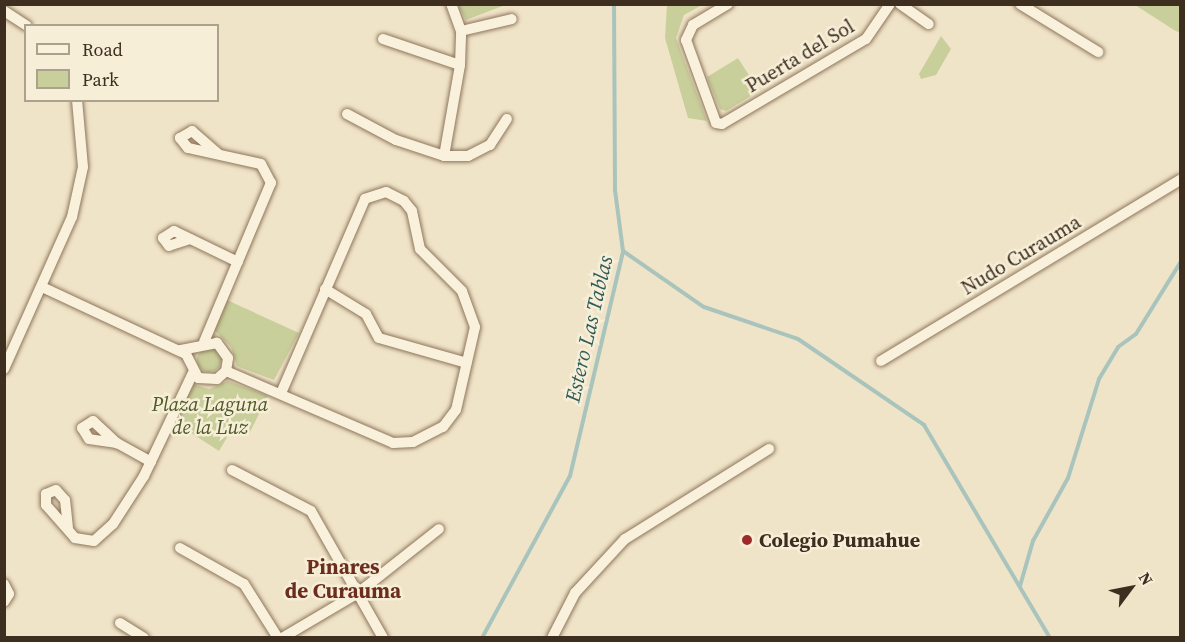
<!DOCTYPE html>
<html>
<head>
<meta charset="utf-8">
<style>
	body { margin:0 }
	#map { position:relative; width:1185px; height:642px; overflow:hidden; background:#f0e4c8; font-family:"Source Serif 4",serif }
	div>[style] { position:absolute }
	[style*='--x'] { left:calc(var(--x)*1px); top:calc(var(--y)*1px); width:calc(var(--w)*1px); rotate:calc(var(--a)*1deg) }
	.green>* { inset:0; background:#c9cf9b }
	.round { border-radius:50% }
	.stream>* { height:4px; margin:-2px; padding:0 2px; transform-origin:2px; border-radius:2px; background:#a9c4bc }
	.roads { filter:drop-shadow(0 0 2px #8d765c) drop-shadow(0 0 2px #8d765c) }
	.street>* { height:10px; margin:-5px; padding:0 5px; transform-origin:5px; border-radius:5px; background:#faf1dc }
	.dots>* { width:16px; height:16px; translate:-50% -50%; box-sizing:border-box; border:3px solid #f7eed8; border-radius:50% }
	span { translate:-50% -50%; white-space:nowrap; text-align:center; line-height:1.15; -webkit-text-stroke:5px #f7eed8; paint-order:stroke }
	.street-label { font-size:20px; color:#3d2e20 }
	.park-label { font-size:20px; color:#4d5a26; font-style:italic }
	.poi-label { font-size:20px; color:#3d2e20; font-weight:700 }
	.left { translate:0 -50%; text-align:left }
	.water-label { font-size:21px; color:#2f5d5a; font-style:italic }
	.neighbourhood-label { font-size:21px; color:#6b2e1e; font-weight:700 }
	.frame { position:absolute; inset:0; border:6px solid #3d2e20; pointer-events:none }
	.legend { position:absolute; left:24px; top:24px; width:195px; height:78px; box-sizing:border-box; background:#f7eed8; border:2px solid #ada18e; margin:0; padding:8px 10px; list-style:none; font-size:18px; color:#3d2e20 }
	.legend li { display:flex; align-items:center; gap:12px; height:30px }
	.legend b { width:30px; border:2px solid #ada18e }
	.north { position:absolute; left:1101px; top:558px; width:60px; height:60px; -webkit-text-stroke:4px #f7eed8; paint-order:stroke; rotate:58deg; font-size:16px; font-weight:700; line-height:24px; text-align:center; color:#3d2e20 }
	.north::after { content:''; display:block; margin:auto; width:21px; height:27px; background:#3d2e20; clip-path:polygon(50% 0,100% 100%,50% 72%,0 100%) }
</style>
</head>
<body>
<div id="map">
	<div class="green">
		<i style="clip-path:polygon(458px 5px,505px 5px,466px 20px)"></i>
		<i style="clip-path:polygon(667px 5px,702px 5px,684px 15px,676px 38px,707px 121px,688px 118px,665px 38px)"></i>
		<i style="clip-path:polygon(1135px 5px,1180px 5px,1180px 33px,1174px 30px)"></i>
		<i style="clip-path:polygon(941px 36px,951px 49px,936px 75px,921px 79px,919px 74px)"></i>
		<i style="clip-path:polygon(738px 58px,759px 91px,726px 111px,720px 109px,707px 77px)"></i>
		<i style="clip-path:polygon(227px 300px,299px 333px,274px 380px,237px 366px,231px 347px,214px 330px)"></i>
		<i class="round" style="left:197px;top:348px;width:24px;height:24px"></i>
		<i style="clip-path:polygon(228px 381px,268px 396px,249px 434px,235px 424px,219px 451px,174px 422px,192px 384px,209px 389px)"></i>
	</div>
	<div class="stream">
		<i style="--x:623;--y:251;--w:98;--a:34.7"></i>
		<i style="--x:704;--y:307;--w:99;--a:18.8"></i>
		<i style="--x:798;--y:339;--w:153;--a:34.3"></i>
		<i style="--x:924;--y:425;--w:247;--a:59.4"></i>
		<i style="--x:1020;--y:586;--w:47;--a:-73.9"></i>
		<i style="--x:1033;--y:541;--w:72;--a:-60.9"></i>
		<i style="--x:1068;--y:478;--w:104;--a:-72.6"></i>
		<i style="--x:1099;--y:379;--w:37;--a:-59"></i>
		<i style="--x:1118;--y:347;--w:22;--a:-36"></i>
		<i style="--x:1136;--y:334;--w:84;--a:-58.2"></i>
		<i style="--x:482;--y:638;--w:184;--a:-61.5"></i>
		<i style="--x:570;--y:476;--w:231;--a:-76.7"></i>
		<i style="--x:623;--y:251;--w:62;--a:-97.5"></i>
		<i style="--x:615;--y:190;--w:186;--a:-90.3"></i>
	</div>
	<div class="roads">
		<div class="street">
			<i style="--x:728;--y:4;--w:41;--a:149"></i>
			<i style="--x:693;--y:25;--w:17;--a:115"></i>
			<i style="--x:686;--y:40;--w:88;--a:70.1"></i>
			<i style="--x:716;--y:123;--w:6;--a:9"></i>
			<i style="--x:722;--y:124;--w:167;--a:-30.6"></i>
			<i style="--x:866;--y:39;--w:42;--a:-55.6"></i>
			<i style="--x:900;--y:4;--w:35;--a:35"></i>
			<i style="--x:1020;--y:4;--w:92;--a:31.6"></i>
			<i style="--x:4;--y:11;--w:27;--a:33"></i>
			<i style="--x:461;--y:31;--w:52;--a:-13.2"></i>
			<i style="--x:383;--y:39;--w:81;--a:18.7"></i>
			<i style="--x:347;--y:114;--w:55;--a:28"></i>
			<i style="--x:396;--y:140;--w:51;--a:18.4"></i>
			<i style="--x:444;--y:156;--w:24;--a:0"></i>
			<i style="--x:468;--y:156;--w:25;--a:-27"></i>
			<i style="--x:490;--y:145;--w:31;--a:-57"></i>
			<i style="--x:444;--y:156;--w:92;--a:-80"></i>
			<i style="--x:460;--y:65;--w:34;--a:-88"></i>
			<i style="--x:461;--y:31;--w:29;--a:-110"></i>
			<i style="--x:190;--y:239;--w:22;--a:162"></i>
			<i style="--x:169;--y:246;--w:10;--a:-127"></i>
			<i style="--x:163;--y:238;--w:13;--a:-32"></i>
			<i style="--x:174;--y:231;--w:71;--a:25.8"></i>
			<i style="--x:42;--y:287;--w:159;--a:25"></i>
			<i style="--x:186;--y:354;--w:27;--a:63"></i>
			<i style="--x:198;--y:378;--w:19;--a:3"></i>
			<i style="--x:217;--y:379;--w:12;--a:-42"></i>
			<i style="--x:226;--y:371;--w:13;--a:-81"></i>
			<i style="--x:228;--y:358;--w:19;--a:-126"></i>
			<i style="--x:217;--y:343;--w:38;--a:169"></i>
			<i style="--x:325;--y:289;--w:48;--a:31.4"></i>
			<i style="--x:366;--y:314;--w:27;--a:62"></i>
			<i style="--x:379;--y:338;--w:91;--a:15.9"></i>
			<i style="--x:204;--y:342;--w:173;--a:-67.2"></i>
			<i style="--x:271;--y:183;--w:21;--a:-118"></i>
			<i style="--x:261;--y:164;--w:75;--a:-167.6"></i>
			<i style="--x:188;--y:148;--w:13;--a:-129"></i>
			<i style="--x:180;--y:138;--w:14;--a:-30"></i>
			<i style="--x:192;--y:131;--w:35;--a:41"></i>
			<i style="--x:881;--y:361;--w:350;--a:-31.2"></i>
			<i style="--x:4;--y:369;--w:167;--a:-65.9"></i>
			<i style="--x:72;--y:217;--w:51;--a:-77.6"></i>
			<i style="--x:83;--y:167;--w:67;--a:-95.1"></i>
			<i style="--x:226;--y:371;--w:182;--a:23.3"></i>
			<i style="--x:393;--y:443;--w:20;--a:-3"></i>
			<i style="--x:413;--y:442;--w:34;--a:-27"></i>
			<i style="--x:443;--y:427;--w:21;--a:-53"></i>
			<i style="--x:456;--y:410;--w:85;--a:-77.1"></i>
			<i style="--x:475;--y:327;--w:38;--a:-110"></i>
			<i style="--x:462;--y:291;--w:59;--a:-135"></i>
			<i style="--x:420;--y:249;--w:39;--a:-102"></i>
			<i style="--x:412;--y:211;--w:13;--a:-129"></i>
			<i style="--x:404;--y:201;--w:20;--a:-153"></i>
			<i style="--x:386;--y:192;--w:22;--a:162"></i>
			<i style="--x:365;--y:199;--w:211;--a:113.4"></i>
			<i style="--x:117;--y:443;--w:28;--a:-172"></i>
			<i style="--x:89;--y:439;--w:13;--a:-122"></i>
			<i style="--x:82;--y:428;--w:13;--a:-32"></i>
			<i style="--x:93;--y:421;--w:33;--a:43"></i>
			<i style="--x:117;--y:443;--w:39;--a:29"></i>
			<i style="--x:232;--y:470;--w:89;--a:27.4"></i>
			<i style="--x:311;--y:511;--w:146;--a:60.4"></i>
			<i style="--x:68;--y:528;--w:28;--a:-96"></i>
			<i style="--x:65;--y:500;--w:13;--a:-132"></i>
			<i style="--x:56;--y:490;--w:11;--a:158"></i>
			<i style="--x:46;--y:494;--w:11;--a:90"></i>
			<i style="--x:46;--y:505;--w:44;--a:48.7"></i>
			<i style="--x:75;--y:538;--w:19;--a:9"></i>
			<i style="--x:94;--y:541;--w:25;--a:-42"></i>
			<i style="--x:113;--y:524;--w:57;--a:-57.1"></i>
			<i style="--x:144;--y:476;--w:114;--a:-64.6"></i>
			<i style="--x:180;--y:548;--w:73;--a:29.4"></i>
			<i style="--x:244;--y:584;--w:64;--a:57.8"></i>
			<i style="--x:4;--y:584;--w:11;--a:63"></i>
			<i style="--x:9;--y:594;--w:9;--a:122"></i>
			<i style="--x:120;--y:623;--w:28;--a:32"></i>
			<i style="--x:282;--y:638;--w:88;--a:-30.6"></i>
			<i style="--x:358;--y:593;--w:103;--a:-38.3"></i>
			<i style="--x:552;--y:638;--w:51;--a:-62.9"></i>
			<i style="--x:575;--y:593;--w:74;--a:-47.2"></i>
			<i style="--x:625;--y:539;--w:170;--a:-32"></i>
		</div>
	</div>
	<div class="dots">
		<i style="left:747px;top:540px;background:#9e2a2b"></i>
	</div>
	<div class="street-label">
		<span style="left:800px;top:56px;rotate:-31deg">Puerta del Sol</span>
		<span style="left:1021px;top:255px;rotate:-31deg">Nudo Curauma</span>
	</div>
	<div class="park-label">
		<span style="left:210px;top:416px">Plaza Laguna<br>de la Luz</span>
	</div>
	<div class="poi-label">
		<span class="left" style="left:759px;top:540px">Colegio Pumahue</span>
	</div>
	<div class="water-label">
		<span style="left:589px;top:329px;rotate:-77deg">Estero Las Tablas</span>
	</div>
	<div class="neighbourhood-label">
		<span style="left:343px;top:579px">Pinares<br>de Curauma</span>
	</div>
	<div class="frame"></div>
	<ul class="legend">
	<li><b style="height:8px;background:#faf1dc"></b>Road</li>
	<li><b style="height:16px;background:#c9cf9b"></b>Park</li>
	</ul>
	<div class="north">N</div>
</div>
</body>
</html>
